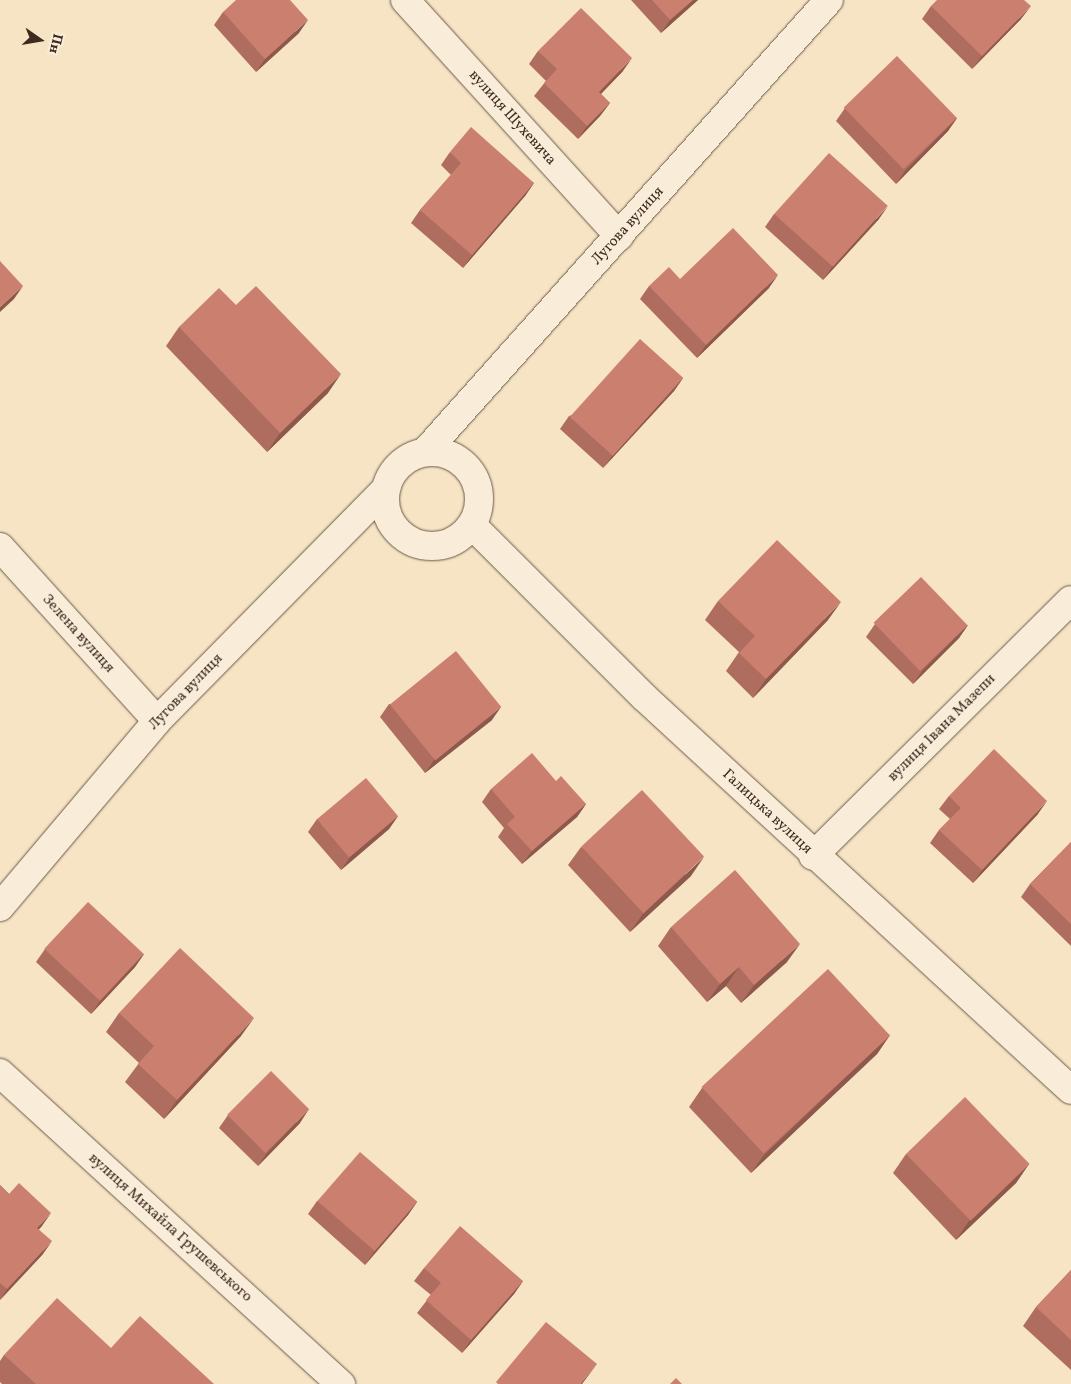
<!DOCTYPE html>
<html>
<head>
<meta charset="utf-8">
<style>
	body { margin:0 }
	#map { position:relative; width:1071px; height:1384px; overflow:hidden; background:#f6e4c5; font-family:Vollkorn,serif }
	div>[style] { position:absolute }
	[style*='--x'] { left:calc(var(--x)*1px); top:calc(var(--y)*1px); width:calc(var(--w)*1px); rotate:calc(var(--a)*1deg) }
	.roads { filter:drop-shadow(0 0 1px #6c5949) drop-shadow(0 0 1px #6c5949) }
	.street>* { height:28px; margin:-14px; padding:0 14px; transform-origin:14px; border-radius:14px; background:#f9edd9 }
	.street>.ring { margin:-14px; padding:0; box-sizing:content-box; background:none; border:28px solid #f9edd9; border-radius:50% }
	.wall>* { inset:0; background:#af6d5f }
	.shaded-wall>* { inset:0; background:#8e594d }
	.building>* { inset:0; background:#cb7f6e; transform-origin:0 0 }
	span { translate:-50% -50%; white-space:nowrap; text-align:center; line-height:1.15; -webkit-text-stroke:5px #f9edd9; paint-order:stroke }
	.street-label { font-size:15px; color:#3e2b20 }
	.north { position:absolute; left:15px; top:15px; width:50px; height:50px; -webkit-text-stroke:4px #f9edd9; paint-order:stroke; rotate:103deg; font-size:14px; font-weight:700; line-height:20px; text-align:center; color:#3e2b20 }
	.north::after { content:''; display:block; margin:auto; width:18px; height:22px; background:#3e2b20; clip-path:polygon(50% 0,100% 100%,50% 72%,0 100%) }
</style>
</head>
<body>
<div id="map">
	<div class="roads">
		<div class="street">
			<i style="--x:405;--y:0;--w:319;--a:47.8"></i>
			<i class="ring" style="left:385px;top:452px;width:66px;height:66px"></i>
			<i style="--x:425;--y:452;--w:606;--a:-48.21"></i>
			<i style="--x:472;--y:525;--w:243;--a:45"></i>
			<i style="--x:644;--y:697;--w:580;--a:42.63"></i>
			<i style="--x:0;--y:547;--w:234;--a:47.9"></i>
			<i style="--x:813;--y:856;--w:363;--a:-44.8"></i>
			<i style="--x:0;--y:907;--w:243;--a:-49.8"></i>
			<i style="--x:157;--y:721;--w:326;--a:-45.4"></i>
			<i style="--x:0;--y:1073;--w:462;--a:42.4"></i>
		</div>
	</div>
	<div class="wall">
		<i style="clip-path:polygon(631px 0,698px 0,661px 33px)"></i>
		<i style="clip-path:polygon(931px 6px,1021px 19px,972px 69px,922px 19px)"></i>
		<i style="clip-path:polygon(223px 12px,299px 33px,256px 72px,214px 25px)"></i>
		<i style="clip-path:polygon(538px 51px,623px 71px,601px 94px,610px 103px,600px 116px,578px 139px,534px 96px,546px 81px,529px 64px)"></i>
		<i style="clip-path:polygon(845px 108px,957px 118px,948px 131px,896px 184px,836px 121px)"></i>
		<i style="clip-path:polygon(450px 152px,534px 183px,525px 196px,463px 268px,411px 223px,420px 210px,451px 175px,441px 165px)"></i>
		<i style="clip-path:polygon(774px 214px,879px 219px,823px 280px,765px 227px)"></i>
		<i style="clip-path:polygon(680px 279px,769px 288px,697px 358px,640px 299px,649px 286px)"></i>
		<i style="clip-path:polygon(236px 305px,328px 393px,267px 452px,166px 346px,179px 327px)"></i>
		<i style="clip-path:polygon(683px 378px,674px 391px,603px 468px,560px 429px,569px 416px)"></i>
		<i style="clip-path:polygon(718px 601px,828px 620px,753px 698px,726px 671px,739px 652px,705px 620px)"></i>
		<i style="clip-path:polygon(875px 624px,968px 625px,959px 638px,913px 684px,866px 637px)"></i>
		<i style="clip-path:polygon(389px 704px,492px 720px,425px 773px,380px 717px)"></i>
		<i style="clip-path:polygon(556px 781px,586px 804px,577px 817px,522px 864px,498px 837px,504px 828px,482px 802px,491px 789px)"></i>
		<i style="clip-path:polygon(949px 796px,1038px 814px,973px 883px,930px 843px,939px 830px,950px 819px,939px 809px)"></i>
		<i style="clip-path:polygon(398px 816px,389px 829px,341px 870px,308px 832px,317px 819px)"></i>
		<i style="clip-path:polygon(1071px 842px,1071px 946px,1021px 897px,1030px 884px)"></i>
		<i style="clip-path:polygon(581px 847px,691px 876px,630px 932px,568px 865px)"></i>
		<i style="clip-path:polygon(671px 927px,787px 962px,741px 1003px,726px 986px,707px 1002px,658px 946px)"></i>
		<i style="clip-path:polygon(45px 949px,144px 954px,135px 967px,91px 1014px,36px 962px)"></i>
		<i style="clip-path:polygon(119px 1013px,241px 1036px,164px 1119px,125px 1082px,139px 1063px,106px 1032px)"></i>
		<i style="clip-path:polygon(890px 1035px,877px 1054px,751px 1173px,689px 1107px,702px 1088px)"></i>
		<i style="clip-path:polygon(228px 1115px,300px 1123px,258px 1166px,219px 1128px)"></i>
		<i style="clip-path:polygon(906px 1154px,1029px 1164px,1016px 1183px,956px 1240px,893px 1173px)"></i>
		<i style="clip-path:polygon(0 1185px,42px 1226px,39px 1229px,43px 1254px,0 1300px)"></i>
		<i style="clip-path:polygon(317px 1201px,417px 1202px,408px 1215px,365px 1265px,308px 1214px)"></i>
		<i style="clip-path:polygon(424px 1268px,523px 1281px,514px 1294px,462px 1353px,417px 1313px,431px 1295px,414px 1281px)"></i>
		<i style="clip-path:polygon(1071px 1270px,1071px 1370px,1023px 1326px,1036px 1307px)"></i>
		<i style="clip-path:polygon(111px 1348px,214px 1384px,2px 1384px,0 1382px,0 1361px,4px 1355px)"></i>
	</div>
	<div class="shaded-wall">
		<i style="clip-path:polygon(693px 0,698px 0,661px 33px,670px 20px)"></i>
		<i style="clip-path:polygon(1031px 6px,1021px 19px,972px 69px,982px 56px)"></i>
		<i style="clip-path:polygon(308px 20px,299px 33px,256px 72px,265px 59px)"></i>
		<i style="clip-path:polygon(632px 58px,623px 71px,590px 105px,599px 92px)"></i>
		<i style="clip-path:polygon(610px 103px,600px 116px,578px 139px,587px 126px)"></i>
		<i style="clip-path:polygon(957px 118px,948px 131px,896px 184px,905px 171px)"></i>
		<i style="clip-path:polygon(534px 183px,525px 196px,463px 268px,472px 255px)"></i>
		<i style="clip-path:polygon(888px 206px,879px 219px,823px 280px,832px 267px)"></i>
		<i style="clip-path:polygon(778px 275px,769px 288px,697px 358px,706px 345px)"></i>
		<i style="clip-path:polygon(23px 286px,14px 299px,0 312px,0 307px)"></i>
		<i style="clip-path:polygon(341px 374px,328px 393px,267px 452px,280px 433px)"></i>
		<i style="clip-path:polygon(683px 378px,674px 391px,603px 468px,613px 455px)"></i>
		<i style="clip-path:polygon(841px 602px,828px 620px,753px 698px,766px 679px)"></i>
		<i style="clip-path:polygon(968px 625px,959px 638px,913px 684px,922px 671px)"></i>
		<i style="clip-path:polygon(501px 707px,492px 720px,425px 773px,434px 760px)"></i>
		<i style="clip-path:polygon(1047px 801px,1038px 814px,973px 883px,982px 870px)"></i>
		<i style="clip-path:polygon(586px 804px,577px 817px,522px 864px,532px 851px)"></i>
		<i style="clip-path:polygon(398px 816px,389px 829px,341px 870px,350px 857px)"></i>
		<i style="clip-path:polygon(704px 857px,691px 876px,630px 932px,643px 914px)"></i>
		<i style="clip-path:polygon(800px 944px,787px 962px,741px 1003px,754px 985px)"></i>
		<i style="clip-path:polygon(144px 954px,135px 967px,91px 1014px,100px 1001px)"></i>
		<i style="clip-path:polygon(739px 967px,726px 986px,707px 1002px,720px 984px)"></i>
		<i style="clip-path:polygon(254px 1018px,241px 1036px,164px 1119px,177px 1100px)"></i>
		<i style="clip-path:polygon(890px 1035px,877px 1054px,751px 1173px,764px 1155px)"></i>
		<i style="clip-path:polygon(309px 1109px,300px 1123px,258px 1166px,267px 1153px)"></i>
		<i style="clip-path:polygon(1029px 1164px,1016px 1183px,956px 1240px,969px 1221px)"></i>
		<i style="clip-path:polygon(417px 1202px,408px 1215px,365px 1265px,374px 1252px)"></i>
		<i style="clip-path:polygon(51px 1213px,42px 1226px,28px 1241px,37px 1228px)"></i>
		<i style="clip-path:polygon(52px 1241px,43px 1254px,0 1300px,7px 1289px)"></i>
		<i style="clip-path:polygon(523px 1281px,514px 1294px,462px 1353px,471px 1340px)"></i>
		<i style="clip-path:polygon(597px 1364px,582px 1384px,580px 1384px)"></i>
	</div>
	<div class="building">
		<i style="clip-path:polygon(236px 0,290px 0,308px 20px,265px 59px,223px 12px)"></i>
		<i style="clip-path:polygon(652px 0,693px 0,670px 20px)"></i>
		<i style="clip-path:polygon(937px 0,1024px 0,1031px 6px,982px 56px,931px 6px)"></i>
		<i style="clip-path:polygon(581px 8px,632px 58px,599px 92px,610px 103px,587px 126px,544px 83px,557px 69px,538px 51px)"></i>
		<i style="left:897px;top:56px;width:86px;height:74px;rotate:46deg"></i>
		<i style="clip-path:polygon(471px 127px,534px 183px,472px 255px,420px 210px,461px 163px,450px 152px)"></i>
		<i style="left:829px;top:153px;width:79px;height:82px;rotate:42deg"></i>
		<i style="clip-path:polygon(733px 228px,778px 275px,706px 345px,649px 286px,669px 267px,680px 279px)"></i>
		<i style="clip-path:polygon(0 261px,23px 286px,0 307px)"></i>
		<i style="clip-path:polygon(256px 286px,341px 374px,280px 433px,179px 327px,219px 288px,236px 305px)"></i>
		<i style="left:640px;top:339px;width:58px;height:105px;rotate:42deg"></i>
		<i style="clip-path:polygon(777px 540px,841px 602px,766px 679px,739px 653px,755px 636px,718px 601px)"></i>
		<i style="left:921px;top:577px;width:67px;height:66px;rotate:46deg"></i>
		<i style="left:456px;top:651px;width:72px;height:85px;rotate:51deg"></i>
		<i style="clip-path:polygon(994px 749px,1047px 801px,982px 870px,939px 830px,961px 808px,949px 796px)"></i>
		<i style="clip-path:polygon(532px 753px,556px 781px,561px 776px,586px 804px,532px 851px,507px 824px,515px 817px,491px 789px)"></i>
		<i style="left:366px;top:778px;width:50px;height:64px;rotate:50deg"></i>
		<i style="left:642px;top:790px;width:91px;height:83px;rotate:47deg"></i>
		<i style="clip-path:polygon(1071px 842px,1071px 924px,1030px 884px)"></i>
		<i style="clip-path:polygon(735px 870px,800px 944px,754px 985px,739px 967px,720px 984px,671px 927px)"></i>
		<i style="left:88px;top:902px;width:76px;height:64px;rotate:43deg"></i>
		<i style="clip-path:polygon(180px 948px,254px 1018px,177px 1100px,138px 1064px,154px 1046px,119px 1013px)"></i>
		<i style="left:828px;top:969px;width:91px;height:173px;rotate:47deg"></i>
		<i style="left:271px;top:1071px;width:54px;height:62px;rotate:45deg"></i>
		<i style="left:965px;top:1097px;width:93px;height:82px;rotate:46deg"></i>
		<i style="left:360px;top:1152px;width:76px;height:65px;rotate:41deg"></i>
		<i style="clip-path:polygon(19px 1183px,51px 1213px,37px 1228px,52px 1241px,7px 1289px,0 1283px,0 1185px,9px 1194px)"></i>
		<i style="clip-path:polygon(460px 1226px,523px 1281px,471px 1340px,426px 1300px,441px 1283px,424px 1268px)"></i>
		<i style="clip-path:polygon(1071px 1270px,1071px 1340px,1036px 1307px)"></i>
		<i style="clip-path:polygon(57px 1298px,111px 1348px,140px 1316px,214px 1384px,36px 1384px,4px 1355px)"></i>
		<i style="clip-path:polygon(546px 1322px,597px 1364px,580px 1384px,498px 1384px,496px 1382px)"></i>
		<i style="clip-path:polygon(676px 1378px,682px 1384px,670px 1384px)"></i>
	</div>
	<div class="street-label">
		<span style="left:512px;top:118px;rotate:48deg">вулиця Шухевича</span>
		<span style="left:628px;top:226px;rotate:-48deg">Лугова вулиця</span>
		<span style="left:78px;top:634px;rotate:48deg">Зелена вулиця</span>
		<span style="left:186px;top:692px;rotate:-46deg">Лугова вулиця</span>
		<span style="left:942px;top:728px;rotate:-45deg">вулиця Івана Мазепи</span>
		<span style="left:767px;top:812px;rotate:43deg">Галицька вулиця</span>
		<span style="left:170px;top:1228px;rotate:42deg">вулиця Михайла Грушевського</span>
	</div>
	<div class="north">Пн</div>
</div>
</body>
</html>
